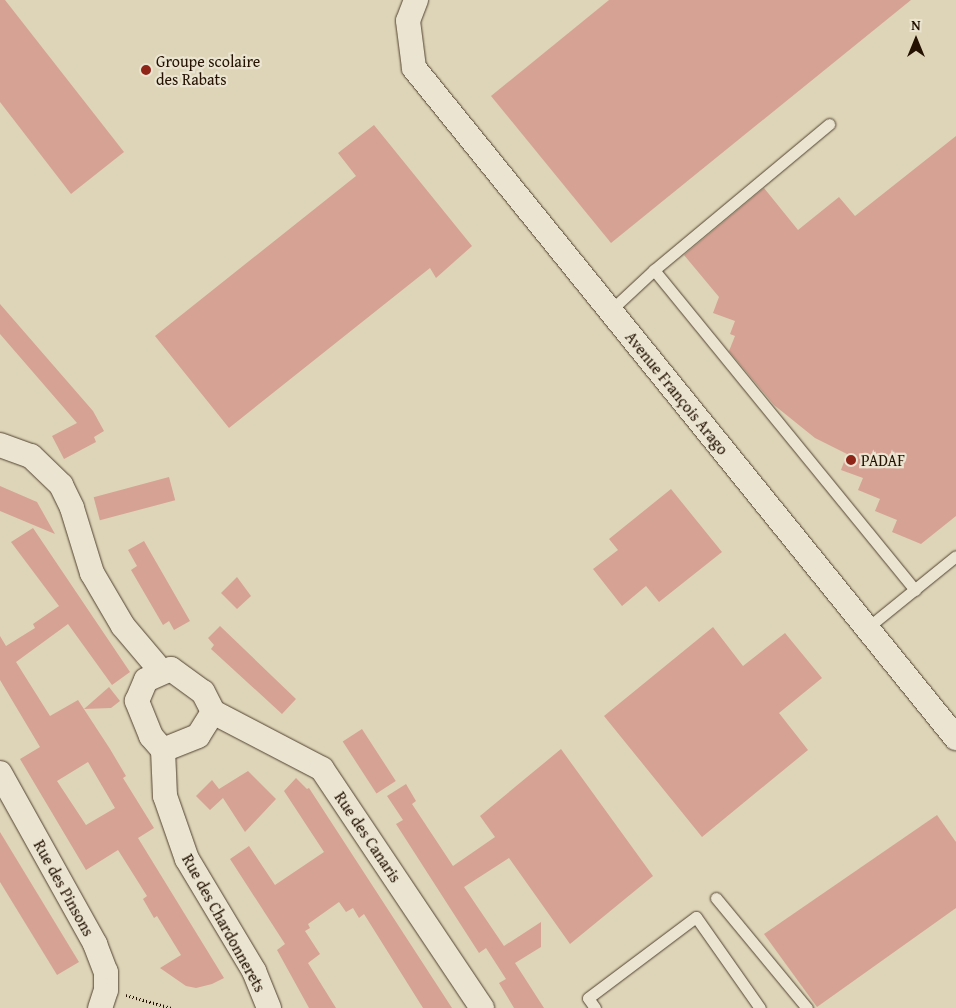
<!DOCTYPE html>
<html>
<head>
<meta charset="utf-8">
<style>
	body { margin:0 }
	#map { position:relative; width:956px; height:1008px; overflow:hidden; background:#ded5b8; font-family:"Gentium Book Plus",serif }
	div>[style] { position:absolute }
	[style*='--x'] { left:calc(var(--x)*1px); top:calc(var(--y)*1px); width:calc(var(--w)*1px); rotate:calc(var(--a)*1deg) }
	.building>* { inset:0; background:#d6a294; transform-origin:0 0 }
	.path>* { height:3px; margin-top:-1.5px; transform-origin:0; background:repeating-linear-gradient(90deg,#241102 0 1px,transparent 0 3.5px) }
	.roads { filter:drop-shadow(0 0 1px #524230) drop-shadow(0 0 1px #524230) }
	.lane>* { height:11px; margin:-5.5px; padding:0 5.5px; transform-origin:5.5px; border-radius:5.5px; background:#eae4d1 }
	.street>* { height:24px; margin:-12px; padding:0 12px; transform-origin:12px; border-radius:12px; background:#eae4d1 }
	.dots>* { width:14px; height:14px; translate:-50% -50%; box-sizing:border-box; border:2px solid #eae4d1; border-radius:50% }
	span { translate:-50% -50%; white-space:nowrap; text-align:center; line-height:1.15; -webkit-text-stroke:4.5px #eae4d1; paint-order:stroke }
	.poi-label { font-size:16px; color:#241102 }
	.left { translate:0 -50%; text-align:left }
	.street-label { font-size:16px; color:#241102 }
	.north { position:absolute; left:891px; top:15px; width:50px; height:50px; -webkit-text-stroke:4px #eae4d1; paint-order:stroke; rotate:0deg; font-size:14px; font-weight:700; line-height:20px; text-align:center; color:#241102 }
	.north::after { content:''; display:block; margin:auto; width:18px; height:22px; background:#241102; clip-path:polygon(50% 0,100% 100%,50% 72%,0 100%) }
</style>
</head>
<body>
<div id="map">
	<div class="building">
		<i style="clip-path:polygon(0 0,5px 0,124px 152px,71px 194px,0 102px)"></i>
		<i style="clip-path:polygon(609px 0,911px 0,611px 243px,491px 96px)"></i>
		<i style="clip-path:polygon(374px 125px,472px 246px,436px 278px,430px 268px,229px 428px,155px 336px,356px 176px,338px 153px)"></i>
		<i style="clip-path:polygon(956px 136px,956px 516px,921px 544px,892px 532px,897px 520px,875px 511px,880px 499px,858px 490px,863px 478px,841px 470px,847px 454px,815px 438px,774px 405px,729px 351px,735px 336px,730px 334px,735px 321px,713px 313px,719px 297px,684px 255px,764px 188px,798px 230px,839px 197px,855px 216px)"></i>
		<i style="clip-path:polygon(0 304px,93px 411px,104px 431px,94px 437px,96px 442px,64px 459px,52px 436px,77px 423px,0 334px)"></i>
		<i style="left:169px;top:477px;width:24px;height:78px;rotate:75deg"></i>
		<i style="clip-path:polygon(0 486px,37px 502px,55px 534px,0 511px)"></i>
		<i style="clip-path:polygon(671px 489px,722px 552px,659px 602px,646px 586px,622px 606px,593px 569px,618px 550px,609px 539px)"></i>
		<i style="clip-path:polygon(evenodd,33px 528px,130px 672px,112px 685px,68px 624px,16px 662px,50px 716px,78px 700px,110px 749px,126px 776px,123px 778px,154px 828px,138px 838px,224px 978px,212px 984px,196px 988px,186px 986px,160px 968px,181px 955px,157px 916px,154px 918px,143px 899px,147px 896px,118px 850px,86px 870px,20px 759px,40px 747px,0 680px,0 636px,6px 646px,35px 628px,33px 624px,59px 606px,11px 542px,33px 528px,88px 762px,115px 808px,86px 825px,57px 781px,88px 762px)"></i>
		<i style="clip-path:polygon(144px 541px,190px 621px,174px 630px,169px 621px,163px 625px,131px 570px,137px 566px,128px 550px)"></i>
		<i style="clip-path:polygon(237px 577px,251px 596px,237px 609px,221px 593px)"></i>
		<i style="clip-path:polygon(220px 626px,296px 699px,282px 714px,211px 649px,214px 645px,208px 638px)"></i>
		<i style="clip-path:polygon(713px 627px,743px 666px,785px 633px,822px 678px,779px 713px,808px 750px,702px 837px,604px 716px)"></i>
		<i style="clip-path:polygon(109px 687px,120px 701px,111px 708px,84px 709px)"></i>
		<i style="left:362px;top:729px;width:62px;height:23px;rotate:57deg"></i>
		<i style="clip-path:polygon(561px 749px,653px 876px,570px 944px,509px 858px,464px 887px,504px 946px,541px 922px,541px 947px,515px 963px,544px 1008px,514px 1008px,499px 983px,506px 979px,486px 948px,479px 953px,450px 908px,396px 824px,403px 820px,387px 796px,406px 784px,416px 801px,412px 804px,453px 866px,495px 837px,480px 816px)"></i>
		<i style="clip-path:polygon(248px 771px,276px 799px,245px 832px,223px 798px,210px 810px,196px 796px,212px 780px,219px 789px)"></i>
		<i style="clip-path:polygon(296px 778px,307px 789px,309px 788px,452px 1008px,423px 1008px,364px 914px,359px 918px,353px 908px,346px 912px,339px 902px,308px 924px,310px 928px,305px 931px,320px 954px,308px 963px,336px 1008px,309px 1008px,277px 950px,285px 944px,230px 859px,249px 846px,275px 885px,324px 852px,284px 791px)"></i>
		<i style="clip-path:polygon(937px 815px,956px 842px,956px 908px,817px 1007px,764px 934px)"></i>
		<i style="clip-path:polygon(0 832px,79px 962px,57px 975px,0 882px)"></i>
	</div>
	<div class="path">
		<i style="--x:126;--y:995;--w:47;--a:16.1"></i>
	</div>
	<div class="roads">
		<div class="lane">
			<i style="--x:654;--y:270;--w:228;--a:-39.8"></i>
			<i style="--x:611;--y:310;--w:59;--a:-42.9"></i>
			<i style="--x:654;--y:270;--w:413;--a:50.8"></i>
			<i style="--x:867;--y:628;--w:114;--a:-39"></i>
			<i style="--x:716;--y:898;--w:143;--a:50.4"></i>
			<i style="--x:595;--y:1008;--w:12;--a:-125"></i>
			<i style="--x:588;--y:998;--w:135;--a:-36.9"></i>
			<i style="--x:696;--y:917;--w:111;--a:54.9"></i>
		</div>
		<div class="street">
			<i style="--x:416;--y:0;--w:22;--a:111"></i>
			<i style="--x:408;--y:21;--w:47;--a:82.7"></i>
			<i style="--x:414;--y:68;--w:862;--a:51.03"></i>
			<i style="--x:0;--y:445;--w:33;--a:20"></i>
			<i style="--x:31;--y:456;--w:42;--a:44"></i>
			<i style="--x:61;--y:485;--w:25;--a:64"></i>
			<i style="--x:72;--y:508;--w:68;--a:72.9"></i>
			<i style="--x:92;--y:573;--w:61;--a:59.7"></i>
			<i style="--x:123;--y:626;--w:59;--a:49.8"></i>
			<i style="--x:171;--y:669;--w:39;--a:36"></i>
			<i style="--x:203;--y:692;--w:22;--a:63"></i>
			<i style="--x:213;--y:712;--w:28;--a:122"></i>
			<i style="--x:198;--y:736;--w:38;--a:158"></i>
			<i style="--x:163;--y:750;--w:18;--a:-131"></i>
			<i style="--x:151;--y:736;--w:38;--a:-112"></i>
			<i style="--x:137;--y:701;--w:23;--a:-67"></i>
			<i style="--x:146;--y:680;--w:27;--a:-24"></i>
			<i style="--x:213;--y:712;--w:123;--a:27.6"></i>
			<i style="--x:322;--y:769;--w:288;--a:56.2"></i>
			<i style="--x:163;--y:750;--w:46;--a:87.5"></i>
			<i style="--x:165;--y:796;--w:67;--a:70.8"></i>
			<i style="--x:187;--y:859;--w:131;--a:59.1"></i>
			<i style="--x:254;--y:971;--w:40;--a:68"></i>
			<i style="--x:0;--y:773;--w:196;--a:60.9"></i>
			<i style="--x:95;--y:944;--w:30;--a:69"></i>
			<i style="--x:106;--y:972;--w:18;--a:90"></i>
			<i style="--x:106;--y:990;--w:19;--a:108"></i>
		</div>
	</div>
	<div class="dots">
		<i style="left:146px;top:70px;background:#8f2418"></i>
		<i style="left:851px;top:460px;background:#8f2418"></i>
	</div>
	<div class="poi-label">
		<span class="left" style="left:156px;top:70px">Groupe scolaire<br>des Rabats</span>
		<span class="left" style="left:861px;top:460px">PADAF</span>
	</div>
	<div class="street-label">
		<span style="left:677px;top:393px;rotate:51deg">Avenue François Arago</span>
		<span style="left:368px;top:837px;rotate:56deg">Rue des Canaris</span>
		<span style="left:64px;top:888px;rotate:61deg">Rue des Pinsons</span>
		<span style="left:224px;top:923px;rotate:61deg">Rue des Chardonnerets</span>
	</div>
	<div class="north">N</div>
</div>
</body>
</html>
